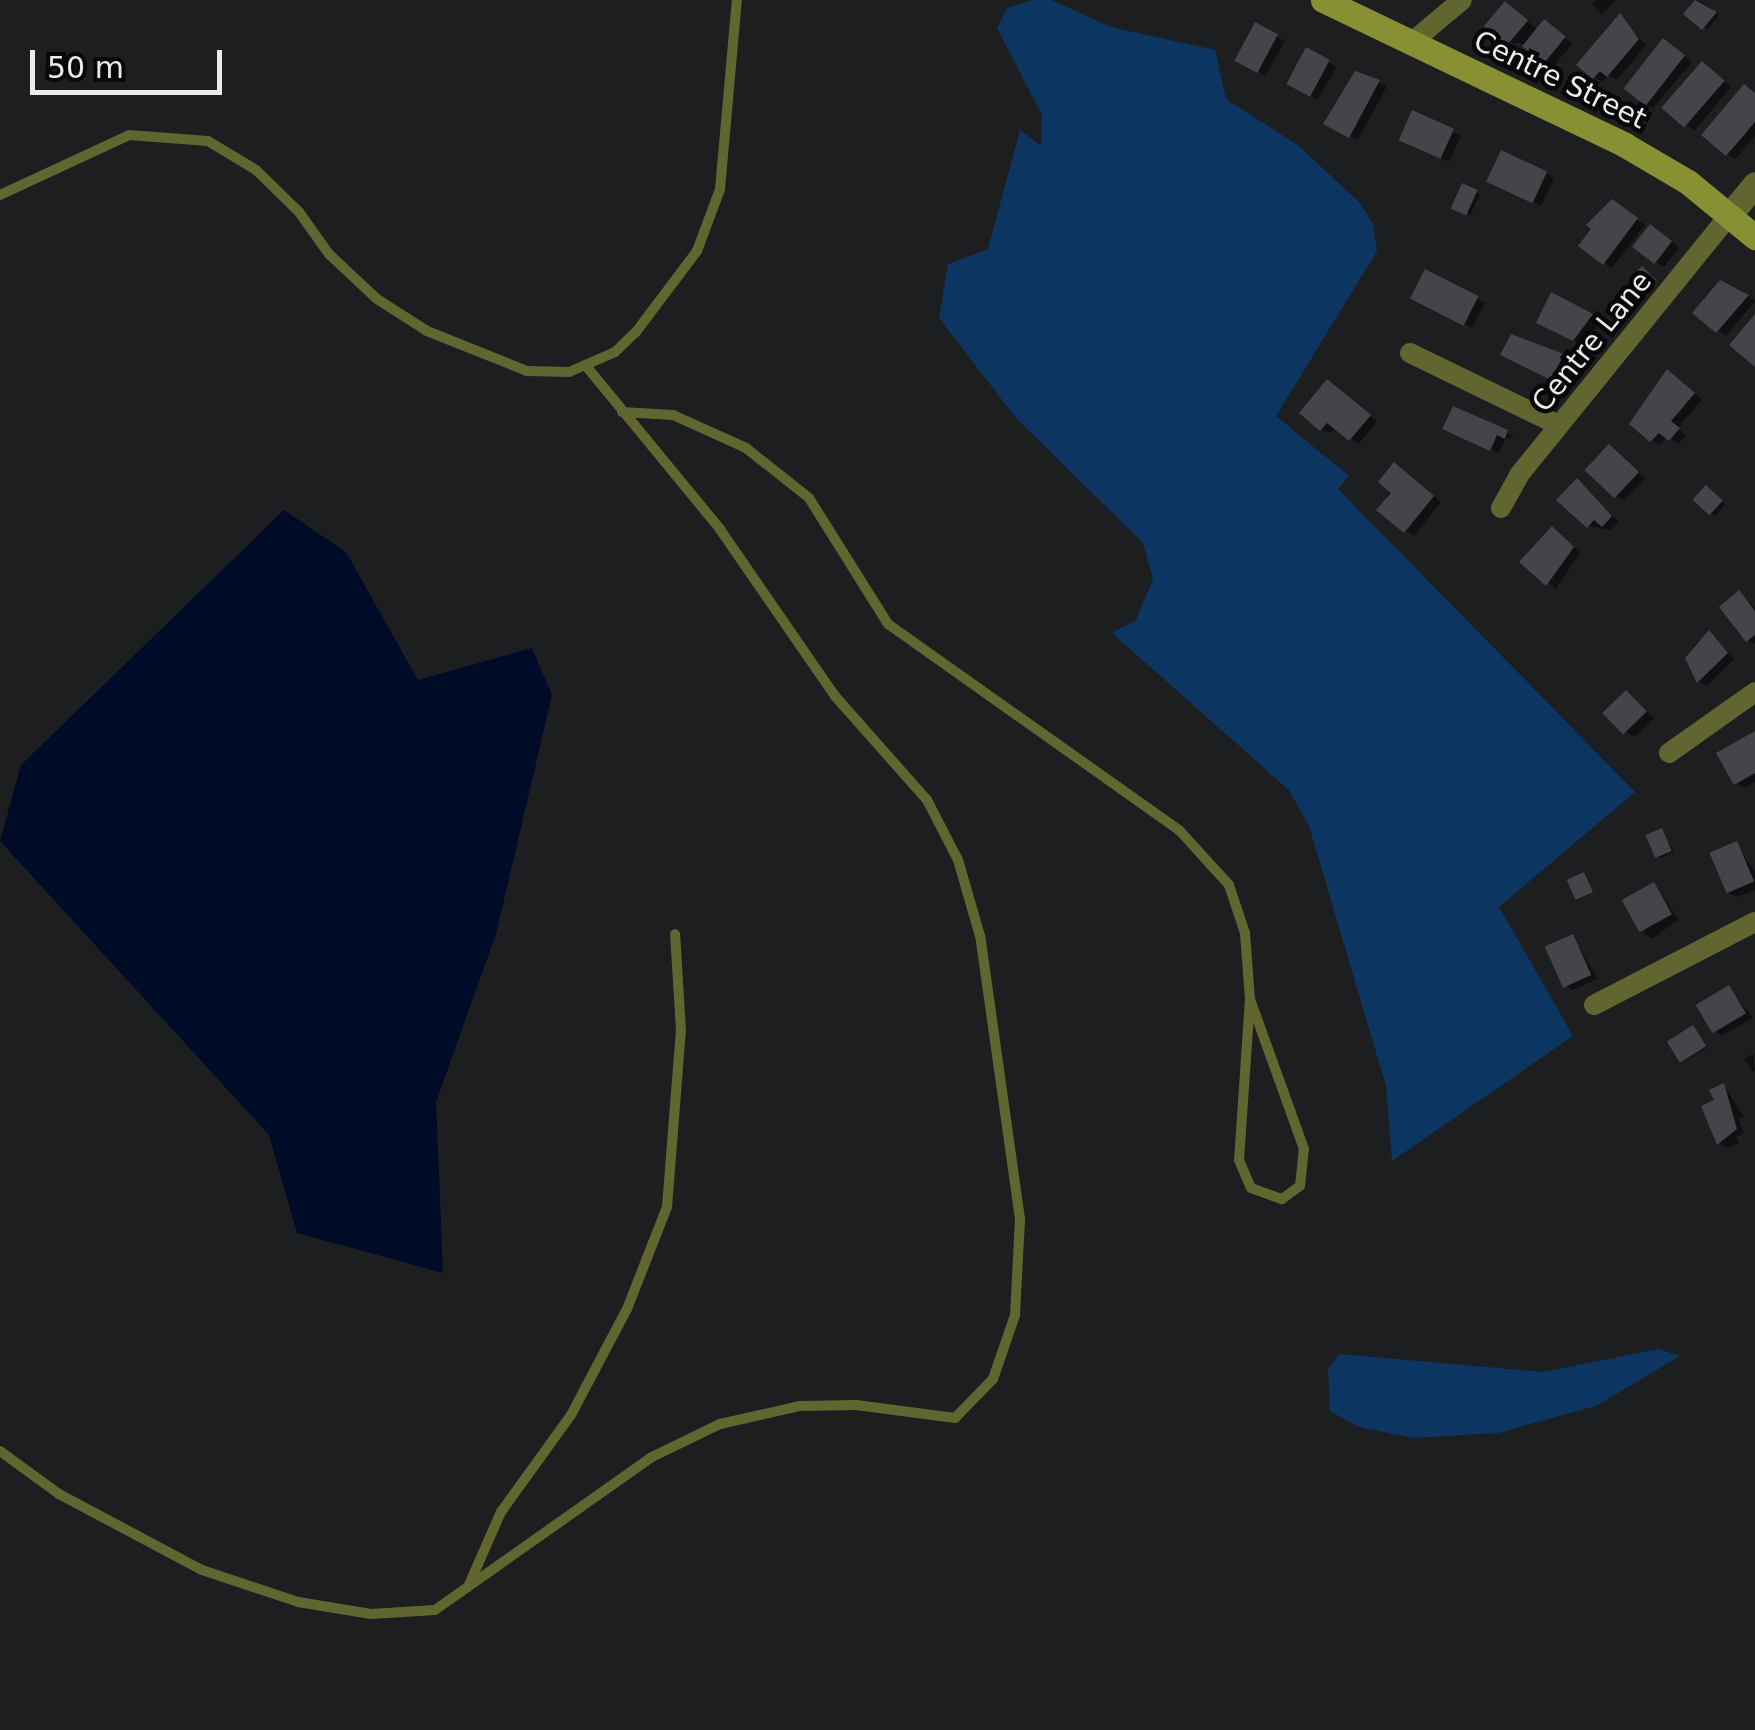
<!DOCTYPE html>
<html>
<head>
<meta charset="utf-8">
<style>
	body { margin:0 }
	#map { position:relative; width:1755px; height:1730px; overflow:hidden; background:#1c1e20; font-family:"DejaVu Sans",sans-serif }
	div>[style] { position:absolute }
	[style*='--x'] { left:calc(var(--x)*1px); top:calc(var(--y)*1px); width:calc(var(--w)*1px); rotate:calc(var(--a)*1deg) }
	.green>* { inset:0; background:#0c3661 }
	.water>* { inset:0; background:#000b28 }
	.shadow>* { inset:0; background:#0007; transform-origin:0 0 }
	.building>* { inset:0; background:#434548; transform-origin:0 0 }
	.service>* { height:10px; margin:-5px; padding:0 5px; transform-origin:5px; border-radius:5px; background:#616630 }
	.minor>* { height:20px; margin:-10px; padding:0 10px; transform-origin:10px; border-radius:10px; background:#616630 }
	.tertiary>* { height:25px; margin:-12.5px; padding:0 12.5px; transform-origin:12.5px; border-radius:12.5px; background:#616630 }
	.secondary>* { height:25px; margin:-12.5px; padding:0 12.5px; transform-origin:12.5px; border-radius:12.5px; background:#879032 }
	span { translate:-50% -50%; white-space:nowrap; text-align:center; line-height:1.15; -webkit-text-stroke:9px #070809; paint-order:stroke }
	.street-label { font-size:28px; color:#ebecee }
	.scale { position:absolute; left:30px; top:50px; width:192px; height:45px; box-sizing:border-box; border:5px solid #ebecee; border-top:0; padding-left:12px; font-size:30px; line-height:35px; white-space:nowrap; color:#ebecee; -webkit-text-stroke:8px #070809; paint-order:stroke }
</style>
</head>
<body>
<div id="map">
	<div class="green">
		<i style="clip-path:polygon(1032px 0,1051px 0,1111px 27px,1215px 50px,1226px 99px,1299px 146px,1360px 203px,1373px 224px,1377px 251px,1276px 416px,1349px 476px,1338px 489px,1635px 792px,1499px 907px,1573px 1036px,1392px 1161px,1386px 1086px,1309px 826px,1289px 790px,1112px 633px,1136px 620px,1153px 579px,1143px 543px,1016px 418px,939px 318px,948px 264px,988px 249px,1020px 130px,1041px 146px,1042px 115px,997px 28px,1007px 8px)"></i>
		<i style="clip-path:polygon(1658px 1349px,1680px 1356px,1596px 1406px,1498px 1433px,1413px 1438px,1359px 1427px,1330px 1411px,1328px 1369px,1340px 1354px,1543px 1372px)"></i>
	</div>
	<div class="water">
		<i style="clip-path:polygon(284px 510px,346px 552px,418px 680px,532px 648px,552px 695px,496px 934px,436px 1102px,443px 1273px,297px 1233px,269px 1135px,0 841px,21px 765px)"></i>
	</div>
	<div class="shadow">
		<i style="clip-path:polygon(1596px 0,1616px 0,1602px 14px,1592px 5px)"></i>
		<i style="left:1700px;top:0;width:24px;height:18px;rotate:38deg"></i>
		<i style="clip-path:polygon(1513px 9px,1538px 30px,1553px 27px,1572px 44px,1553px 67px,1521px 43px,1509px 43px)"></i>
		<i style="clip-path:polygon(1620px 16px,1646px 45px,1617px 80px,1608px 75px,1602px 82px,1594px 77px)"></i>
		<i style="left:1256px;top:25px;width:33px;height:40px;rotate:29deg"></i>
		<i style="clip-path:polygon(1672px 45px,1692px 62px,1653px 108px,1645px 103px)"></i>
		<i style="left:1307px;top:50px;width:34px;height:38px;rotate:30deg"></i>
		<i style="clip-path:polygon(1710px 69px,1731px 87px,1695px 130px,1687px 126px)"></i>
		<i style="clip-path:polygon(1356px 74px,1387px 86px,1358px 140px,1326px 123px)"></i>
		<i style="clip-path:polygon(1755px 94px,1755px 136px,1735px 159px,1727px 154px)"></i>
		<i style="clip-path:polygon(1453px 132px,1461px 136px,1449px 162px,1409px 144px)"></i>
		<i style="clip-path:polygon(1546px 173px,1554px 178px,1541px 206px,1498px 186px)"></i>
		<i style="left:1463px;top:186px;width:19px;height:23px;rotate:25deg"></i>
		<i style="clip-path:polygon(1621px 207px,1645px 225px,1612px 268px,1604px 263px)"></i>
		<i style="clip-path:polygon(1659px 232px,1679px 247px,1664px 267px,1656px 262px)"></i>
		<i style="left:1427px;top:273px;width:65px;height:28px;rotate:27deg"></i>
		<i style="clip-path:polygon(1738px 288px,1755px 301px,1726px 336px,1696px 313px)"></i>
		<i style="left:1552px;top:296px;width:54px;height:29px;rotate:28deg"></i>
		<i style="clip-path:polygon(1512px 337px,1571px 361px,1560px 382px,1504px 354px)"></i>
		<i style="clip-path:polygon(1675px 377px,1702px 399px,1678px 428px,1686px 435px,1679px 444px,1667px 436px,1660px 445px,1652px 440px)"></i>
		<i style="clip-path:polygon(1336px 387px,1377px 421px,1359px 444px,1336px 427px,1330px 433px,1322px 429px)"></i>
		<i style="clip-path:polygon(1454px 433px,1507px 433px,1515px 437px,1506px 438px,1499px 453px)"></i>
		<i style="clip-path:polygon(1609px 447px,1645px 478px,1624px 501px,1616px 496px)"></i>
		<i style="clip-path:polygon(1402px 470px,1441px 502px,1414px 536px,1380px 510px)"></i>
		<i style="clip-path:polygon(1577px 481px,1619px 522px,1611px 530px,1588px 526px)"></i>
		<i style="clip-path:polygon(1710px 490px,1725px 504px,1715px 516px,1712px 514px)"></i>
		<i style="clip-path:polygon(1560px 534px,1580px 553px,1556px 589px,1523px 561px)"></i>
		<i style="clip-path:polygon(1739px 594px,1755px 608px,1755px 644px,1748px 640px)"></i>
		<i style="clip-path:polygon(1709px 633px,1734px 659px,1707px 686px,1699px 681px,1693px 646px)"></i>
		<i style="clip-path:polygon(1626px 693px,1654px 718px,1635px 737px,1627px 732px)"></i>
		<i style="clip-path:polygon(1755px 734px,1755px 782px,1744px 788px,1736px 783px)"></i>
		<i style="clip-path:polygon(1662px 830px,1674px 852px,1661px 858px,1657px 856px)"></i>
		<i style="clip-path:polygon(1736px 844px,1755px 872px,1755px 890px,1737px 897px,1729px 893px)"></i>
		<i style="clip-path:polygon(1654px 885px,1679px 919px,1652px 939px,1644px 934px)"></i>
		<i style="clip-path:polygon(1573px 937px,1598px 979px,1573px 990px,1565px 985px)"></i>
		<i style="clip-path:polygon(1729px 988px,1753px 1018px,1723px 1035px,1714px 1031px)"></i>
		<i style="clip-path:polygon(1693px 1028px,1707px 1048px,1684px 1061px,1681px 1059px)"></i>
		<i style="clip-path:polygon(1753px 1054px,1755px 1071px,1753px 1072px,1744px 1058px)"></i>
		<i style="clip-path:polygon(1724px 1086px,1744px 1117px,1738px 1119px,1744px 1133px,1736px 1137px,1739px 1143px,1728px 1148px,1719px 1143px,1717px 1102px)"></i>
	</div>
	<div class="building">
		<i style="clip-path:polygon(1695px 0,1717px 12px,1702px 30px,1683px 14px)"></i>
		<i style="left:1505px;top:1px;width:30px;height:33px;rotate:40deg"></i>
		<i style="clip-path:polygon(1620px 13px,1639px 39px,1607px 77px,1600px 71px,1593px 79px,1576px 65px)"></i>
		<i style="left:1544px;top:19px;width:28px;height:35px;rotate:39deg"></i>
		<i style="left:1255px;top:22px;width:26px;height:44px;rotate:28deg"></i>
		<i style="left:1663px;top:38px;width:28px;height:64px;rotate:38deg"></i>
		<i style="left:1306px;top:47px;width:27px;height:42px;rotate:28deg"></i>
		<i style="left:1702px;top:61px;width:30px;height:62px;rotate:41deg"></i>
		<i style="clip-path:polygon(1355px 71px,1380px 80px,1349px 138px,1323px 124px)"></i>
		<i style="clip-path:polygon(1744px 84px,1755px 93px,1755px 122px,1726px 156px,1701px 135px)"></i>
		<i style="left:1412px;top:110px;width:46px;height:33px;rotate:24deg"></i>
		<i style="left:1501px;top:150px;width:51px;height:35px;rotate:25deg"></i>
		<i style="left:1462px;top:183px;width:17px;height:28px;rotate:24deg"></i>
		<i style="clip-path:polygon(1612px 199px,1638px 218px,1603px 265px,1578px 246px,1591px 229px,1586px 225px)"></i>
		<i style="left:1650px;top:224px;width:28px;height:29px;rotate:38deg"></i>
		<i style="left:1642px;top:266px;width:21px;height:13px;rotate:45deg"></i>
		<i style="left:1425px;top:269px;width:60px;height:33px;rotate:27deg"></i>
		<i style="clip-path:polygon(1720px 280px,1749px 295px,1716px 333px,1692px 313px)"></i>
		<i style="clip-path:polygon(1551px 292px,1593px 314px,1573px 341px,1536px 323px)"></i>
		<i style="clip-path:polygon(1755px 314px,1755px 367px,1729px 345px)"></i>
		<i style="clip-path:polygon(1511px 334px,1564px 354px,1551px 380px,1500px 355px)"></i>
		<i style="clip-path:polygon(1667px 369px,1695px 393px,1671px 421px,1680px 428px,1669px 441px,1659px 433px,1650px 442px,1629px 424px)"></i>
		<i style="clip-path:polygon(1327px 379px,1371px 415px,1349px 441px,1327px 423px,1320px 431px,1299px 413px)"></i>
		<i style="clip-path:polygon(1453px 406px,1508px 430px,1505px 439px,1497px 435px,1490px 451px,1442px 429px)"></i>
		<i style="left:1609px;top:444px;width:41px;height:36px;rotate:43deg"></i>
		<i style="clip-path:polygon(1394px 462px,1434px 496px,1404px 533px,1376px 510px,1391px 493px,1378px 482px)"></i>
		<i style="clip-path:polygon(1577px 478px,1612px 516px,1602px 527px,1594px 520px,1587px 528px,1556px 500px)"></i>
		<i style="left:1706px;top:485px;width:23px;height:20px;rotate:43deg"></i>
		<i style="clip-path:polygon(1552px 526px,1574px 547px,1546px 586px,1519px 562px)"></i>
		<i style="clip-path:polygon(1739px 590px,1755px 611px,1755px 635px,1746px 642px,1719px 607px)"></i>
		<i style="clip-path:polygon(1709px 630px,1728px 653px,1697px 683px,1685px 658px)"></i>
		<i style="left:1626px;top:690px;width:30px;height:33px;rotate:46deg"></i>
		<i style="clip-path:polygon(1755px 731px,1755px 773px,1734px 785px,1716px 753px)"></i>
		<i style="left:1662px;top:828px;width:25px;height:18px;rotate:67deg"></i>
		<i style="left:1737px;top:841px;width:44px;height:30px;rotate:67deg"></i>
		<i style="left:1584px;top:872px;width:22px;height:19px;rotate:66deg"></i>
		<i style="left:1654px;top:882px;width:37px;height:37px;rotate:61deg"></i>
		<i style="left:1573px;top:934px;width:45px;height:31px;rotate:66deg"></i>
		<i style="left:1729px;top:985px;width:33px;height:39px;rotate:59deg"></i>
		<i style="left:1693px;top:1025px;width:25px;height:31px;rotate:58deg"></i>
		<i style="clip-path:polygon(1724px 1083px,1737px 1129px,1717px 1145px,1701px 1106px,1714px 1100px,1709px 1090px)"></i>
	</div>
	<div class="service">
		<i style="--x:0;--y:195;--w:142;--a:-24.9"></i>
		<i style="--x:129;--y:135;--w:79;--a:4.3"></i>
		<i style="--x:208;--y:141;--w:56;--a:31.1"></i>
		<i style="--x:256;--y:170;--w:60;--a:44.3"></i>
		<i style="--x:299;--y:212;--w:52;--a:54.5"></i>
		<i style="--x:329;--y:254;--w:66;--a:43.2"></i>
		<i style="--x:377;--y:299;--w:59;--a:32.6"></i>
		<i style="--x:427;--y:331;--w:108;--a:21.8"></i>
		<i style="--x:527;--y:371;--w:42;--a:1.4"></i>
		<i style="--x:569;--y:372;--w:50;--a:-23.5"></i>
		<i style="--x:615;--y:352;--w:29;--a:-44"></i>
		<i style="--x:636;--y:332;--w:101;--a:-53"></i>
		<i style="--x:697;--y:251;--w:66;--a:-69.6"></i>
		<i style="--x:720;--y:189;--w:190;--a:-84.9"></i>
		<i style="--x:622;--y:412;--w:51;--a:3.4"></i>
		<i style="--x:673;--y:415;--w:80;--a:24.3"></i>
		<i style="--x:746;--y:448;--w:80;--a:38.4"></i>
		<i style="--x:809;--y:498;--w:149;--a:57.9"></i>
		<i style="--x:888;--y:624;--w:357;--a:35.3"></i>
		<i style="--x:1179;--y:830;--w:74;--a:47.7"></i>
		<i style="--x:1229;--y:885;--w:51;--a:71.6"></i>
		<i style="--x:1245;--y:933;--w:66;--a:85.7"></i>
		<i style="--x:1250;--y:999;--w:161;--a:93.9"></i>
		<i style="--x:1239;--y:1160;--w:30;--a:67"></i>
		<i style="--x:1251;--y:1188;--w:33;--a:20"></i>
		<i style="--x:1282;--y:1199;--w:22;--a:-36"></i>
		<i style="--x:1300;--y:1186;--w:37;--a:-84"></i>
		<i style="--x:1304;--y:1149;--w:159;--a:-109.8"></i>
		<i style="--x:0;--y:1451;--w:73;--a:36.1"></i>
		<i style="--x:59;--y:1494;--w:162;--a:28"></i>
		<i style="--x:202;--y:1570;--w:101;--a:18.4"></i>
		<i style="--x:298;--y:1602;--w:74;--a:9.3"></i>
		<i style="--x:371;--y:1614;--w:64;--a:-3.6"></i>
		<i style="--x:435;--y:1610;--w:266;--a:-35.2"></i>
		<i style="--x:652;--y:1457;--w:76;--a:-25.9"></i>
		<i style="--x:720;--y:1424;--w:82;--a:-12.7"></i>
		<i style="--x:800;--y:1406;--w:56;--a:-1"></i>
		<i style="--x:856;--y:1405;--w:100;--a:7.5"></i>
		<i style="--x:955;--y:1418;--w:54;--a:-45.7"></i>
		<i style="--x:993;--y:1379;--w:68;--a:-71"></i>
		<i style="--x:1015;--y:1315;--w:96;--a:-87"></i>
		<i style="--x:1020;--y:1219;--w:286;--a:-98"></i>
		<i style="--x:980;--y:936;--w:79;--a:-106.1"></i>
		<i style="--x:958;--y:860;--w:68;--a:-117.3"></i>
		<i style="--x:927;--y:800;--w:139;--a:-131.5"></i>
		<i style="--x:835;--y:696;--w:203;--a:-124.6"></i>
		<i style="--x:720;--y:529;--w:211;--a:-129.4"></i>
		<i style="--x:468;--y:1587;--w:82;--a:-66.3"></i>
		<i style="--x:501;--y:1512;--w:120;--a:-54.2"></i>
		<i style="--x:571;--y:1415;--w:120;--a:-62.2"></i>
		<i style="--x:627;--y:1309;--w:110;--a:-68.6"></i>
		<i style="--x:667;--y:1207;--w:177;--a:-85.5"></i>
		<i style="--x:681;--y:1031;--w:97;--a:-93.5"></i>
	</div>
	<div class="minor">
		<i style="--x:1412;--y:42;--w:65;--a:-40"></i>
		<i style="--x:1410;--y:353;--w:165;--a:25.9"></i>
		<i style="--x:1501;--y:508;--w:38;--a:-61"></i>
		<i style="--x:1519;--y:475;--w:336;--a:-51"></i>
		<i style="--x:1669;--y:753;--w:105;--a:-35.3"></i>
		<i style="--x:1594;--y:1005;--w:181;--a:-27.3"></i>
	</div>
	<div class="tertiary">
		<i style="--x:1730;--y:214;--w:39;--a:-50"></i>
	</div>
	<div class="secondary">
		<i style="--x:1323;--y:0;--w:335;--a:25.6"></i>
		<i style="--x:1625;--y:145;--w:73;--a:30.4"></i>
		<i style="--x:1688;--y:182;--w:87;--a:39.4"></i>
	</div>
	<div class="street-label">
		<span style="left:1560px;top:80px;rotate:26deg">Centre Street</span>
		<span style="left:1592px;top:342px;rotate:-51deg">Centre Lane</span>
	</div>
	<div class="scale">50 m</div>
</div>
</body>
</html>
